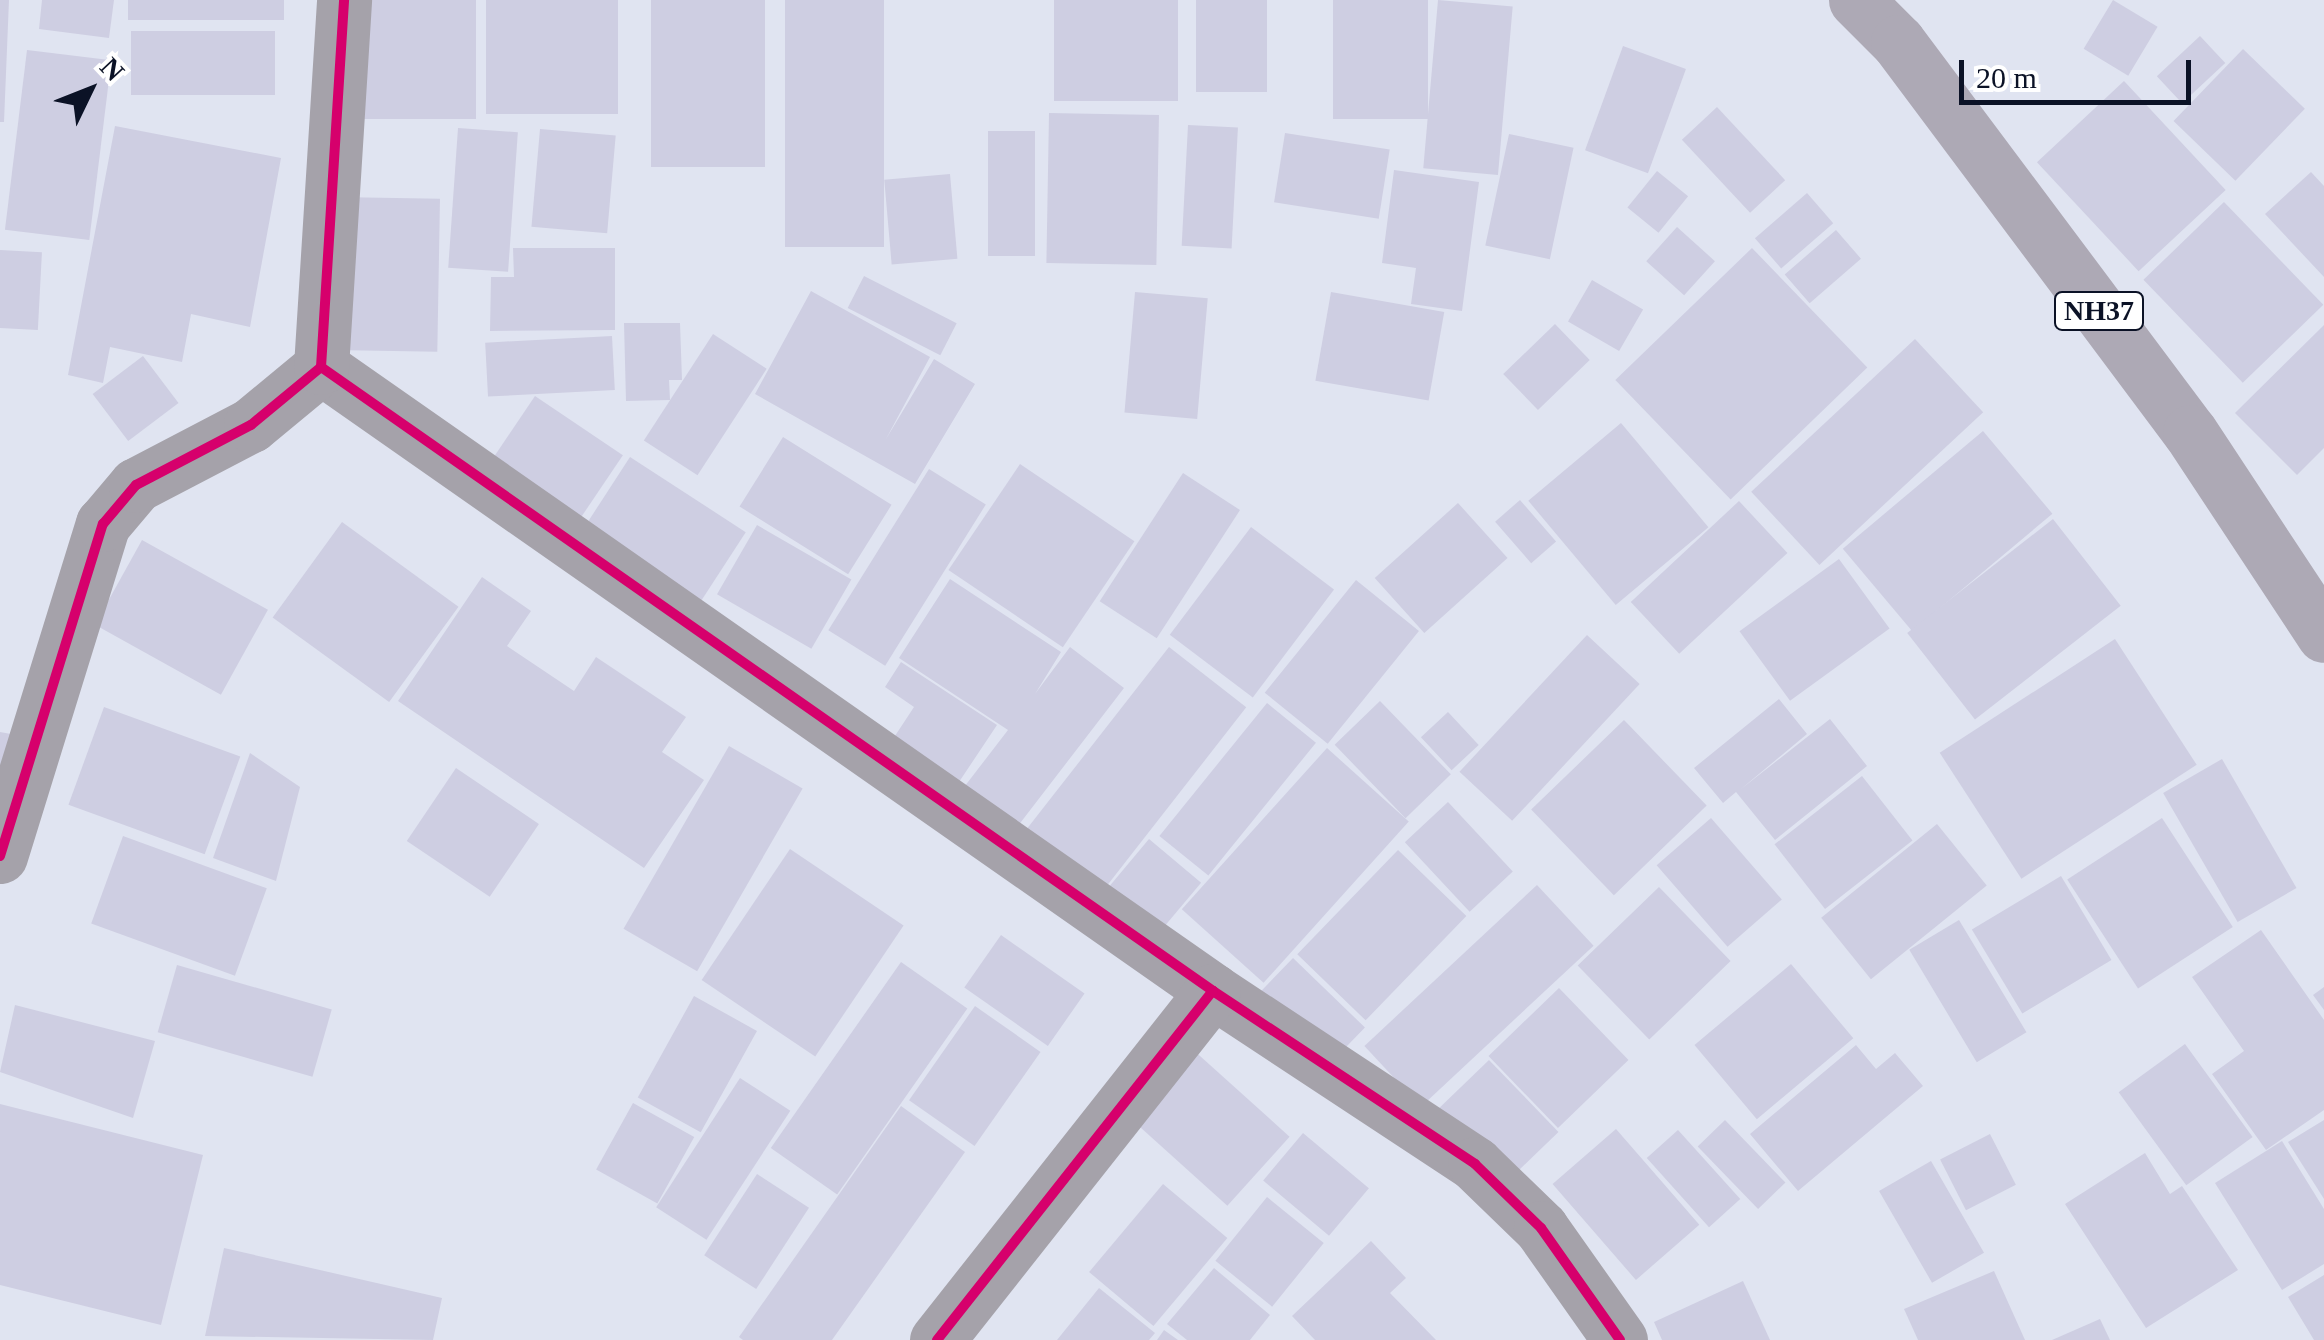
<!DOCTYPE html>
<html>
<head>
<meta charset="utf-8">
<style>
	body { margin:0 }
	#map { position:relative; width:2324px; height:1340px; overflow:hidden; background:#e0e4f1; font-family:"Times New Roman",serif }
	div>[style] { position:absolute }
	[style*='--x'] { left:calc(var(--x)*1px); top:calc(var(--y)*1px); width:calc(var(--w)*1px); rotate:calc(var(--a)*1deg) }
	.building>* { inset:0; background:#cecee2; transform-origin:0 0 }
	.street>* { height:55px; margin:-27.5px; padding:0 27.5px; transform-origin:27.5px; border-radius:27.5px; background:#a5a2aa }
	.highway>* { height:55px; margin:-27.5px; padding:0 27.5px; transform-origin:27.5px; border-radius:27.5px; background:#ada9b5 }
	.cycleway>* { height:10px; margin:-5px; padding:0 5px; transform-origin:5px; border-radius:5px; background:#d6006c }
	span { translate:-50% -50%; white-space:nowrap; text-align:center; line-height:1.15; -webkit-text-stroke:8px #fff; paint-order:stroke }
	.shield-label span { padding:2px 8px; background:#fff; border:2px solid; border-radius:8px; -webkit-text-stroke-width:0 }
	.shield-label { font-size:28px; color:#0b1226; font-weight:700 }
	.north { position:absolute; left:40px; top:40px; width:100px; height:100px; -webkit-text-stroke:8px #fff; paint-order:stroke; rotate:47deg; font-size:28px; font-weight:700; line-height:40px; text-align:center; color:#0b1226 }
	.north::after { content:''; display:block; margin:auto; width:35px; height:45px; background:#0b1226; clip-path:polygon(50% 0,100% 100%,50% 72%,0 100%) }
	.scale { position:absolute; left:1959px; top:60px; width:232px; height:45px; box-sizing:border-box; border:5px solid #0b1226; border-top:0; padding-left:12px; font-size:30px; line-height:35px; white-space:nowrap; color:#0b1226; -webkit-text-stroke:8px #fff; paint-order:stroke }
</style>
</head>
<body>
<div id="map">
	<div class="building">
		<i style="clip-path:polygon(0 0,9px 0,4px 122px,0 122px)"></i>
		<i style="clip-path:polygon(42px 0,114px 0,109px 38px,39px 29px)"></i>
		<i style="left:128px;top:0;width:156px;height:20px"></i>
		<i style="left:351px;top:0;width:125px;height:119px"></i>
		<i style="left:486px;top:0;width:132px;height:114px"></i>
		<i style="left:651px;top:0;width:114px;height:167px"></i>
		<i style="left:785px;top:0;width:99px;height:247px"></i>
		<i style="left:1054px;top:0;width:124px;height:101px"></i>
		<i style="left:1196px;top:0;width:71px;height:92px"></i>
		<i style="left:1333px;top:0;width:95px;height:119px"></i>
		<i style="left:1438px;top:0;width:75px;height:169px;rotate:5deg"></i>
		<i style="left:2113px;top:0;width:52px;height:57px;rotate:31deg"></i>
		<i style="left:131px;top:31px;width:144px;height:64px"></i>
		<i style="left:2200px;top:36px;width:37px;height:59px;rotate:47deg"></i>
		<i style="left:1623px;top:46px;width:67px;height:111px;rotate:20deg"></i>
		<i style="left:2243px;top:49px;width:86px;height:100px;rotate:44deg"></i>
		<i style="left:27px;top:50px;width:85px;height:181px;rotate:7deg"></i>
		<i style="left:2124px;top:81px;width:149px;height:119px;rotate:47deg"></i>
		<i style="left:1717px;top:107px;width:100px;height:48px;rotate:47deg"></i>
		<i style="left:1049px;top:113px;width:110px;height:150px;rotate:1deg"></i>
		<i style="left:1188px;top:125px;width:50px;height:121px;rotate:3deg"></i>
		<i style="clip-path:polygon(115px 126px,281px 158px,250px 327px,191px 314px,182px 362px,110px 347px,103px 383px,68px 375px)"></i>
		<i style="left:458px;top:128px;width:60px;height:140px;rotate:4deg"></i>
		<i style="left:540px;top:129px;width:76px;height:98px;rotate:5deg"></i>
		<i style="left:988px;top:131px;width:47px;height:125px"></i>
		<i style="left:1285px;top:133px;width:106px;height:70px;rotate:9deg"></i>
		<i style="left:1509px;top:134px;width:66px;height:114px;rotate:12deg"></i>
		<i style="clip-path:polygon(1394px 170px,1479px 182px,1462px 311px,1411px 304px,1416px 268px,1382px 263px)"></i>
		<i style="left:1657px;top:171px;width:40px;height:47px;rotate:39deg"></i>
		<i style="clip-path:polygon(2311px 172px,2324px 186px,2324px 277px,2265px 214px)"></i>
		<i style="left:950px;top:174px;width:85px;height:66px;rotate:85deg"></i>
		<i style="left:1807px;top:193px;width:40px;height:69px;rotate:49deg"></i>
		<i style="left:337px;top:197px;width:103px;height:153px;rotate:1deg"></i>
		<i style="left:2224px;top:202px;width:143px;height:112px;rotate:46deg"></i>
		<i style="left:1677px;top:227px;width:51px;height:46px;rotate:42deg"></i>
		<i style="left:1836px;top:230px;width:38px;height:68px;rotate:49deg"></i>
		<i style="clip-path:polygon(513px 248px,615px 248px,615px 330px,490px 331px,491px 277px,514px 277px)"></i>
		<i style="left:1752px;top:248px;width:166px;height:190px;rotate:46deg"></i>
		<i style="left:0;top:250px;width:42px;height:78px;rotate:3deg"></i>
		<i style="left:864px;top:276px;width:104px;height:36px;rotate:27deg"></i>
		<i style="left:1592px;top:280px;width:59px;height:48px;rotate:30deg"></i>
		<i style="clip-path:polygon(811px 291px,930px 357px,886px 439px,934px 359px,975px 384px,915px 484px,755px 394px)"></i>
		<i style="left:1135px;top:292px;width:73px;height:121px;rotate:5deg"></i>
		<i style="left:1331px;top:292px;width:115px;height:90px;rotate:10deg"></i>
		<i style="clip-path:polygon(624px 323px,680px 323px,682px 380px,669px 380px,670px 400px,626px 401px)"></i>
		<i style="left:1555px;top:324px;width:50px;height:72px;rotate:46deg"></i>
		<i style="clip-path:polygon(2324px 325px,2324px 448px,2297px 475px,2235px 413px)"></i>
		<i style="left:713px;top:334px;width:64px;height:127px;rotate:33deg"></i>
		<i style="left:612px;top:336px;width:54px;height:127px;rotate:87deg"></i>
		<i style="left:1915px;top:339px;width:100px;height:224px;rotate:47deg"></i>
		<i style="left:143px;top:356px;width:59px;height:63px;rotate:53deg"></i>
		<i style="left:535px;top:396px;width:106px;height:111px;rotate:34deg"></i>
		<i style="left:1621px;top:423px;width:136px;height:121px;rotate:50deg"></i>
		<i style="left:1983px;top:431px;width:108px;height:183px;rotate:50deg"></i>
		<i style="left:783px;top:437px;width:128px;height:82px;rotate:32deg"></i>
		<i style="left:630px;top:457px;width:138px;height:108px;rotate:33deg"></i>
		<i style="left:1020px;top:464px;width:138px;height:128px;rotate:34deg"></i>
		<i style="left:929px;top:469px;width:67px;height:190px;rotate:32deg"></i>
		<i style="left:1183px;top:473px;width:68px;height:153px;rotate:33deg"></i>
		<i style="left:1520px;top:500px;width:55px;height:33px;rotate:49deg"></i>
		<i style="left:1739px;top:501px;width:71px;height:148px;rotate:47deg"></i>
		<i style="left:1458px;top:503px;width:74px;height:112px;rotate:48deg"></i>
		<i style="left:2053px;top:519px;width:110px;height:185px;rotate:52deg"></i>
		<i style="left:342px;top:522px;width:144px;height:118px;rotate:36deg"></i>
		<i style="left:757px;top:525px;width:109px;height:80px;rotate:30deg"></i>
		<i style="left:1251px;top:527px;width:104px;height:135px;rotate:37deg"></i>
		<i style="left:142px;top:540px;width:144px;height:97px;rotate:29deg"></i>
		<i style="left:1839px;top:559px;width:86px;height:123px;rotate:54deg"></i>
		<i style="clip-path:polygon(482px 577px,531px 611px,507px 646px,574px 691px,596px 657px,686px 717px,662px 752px,704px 780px,644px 868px,398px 701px)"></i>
		<i style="clip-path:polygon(950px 579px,1061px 652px,1035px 694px,1070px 647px,1124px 688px,1011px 835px,958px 795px,1008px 730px,899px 658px)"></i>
		<i style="left:1356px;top:580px;width:81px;height:145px;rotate:39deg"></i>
		<i style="left:1587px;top:635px;width:72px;height:187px;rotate:43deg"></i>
		<i style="left:2115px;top:639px;width:150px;height:209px;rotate:57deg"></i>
		<i style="left:1169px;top:647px;width:98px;height:245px;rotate:38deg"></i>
		<i style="clip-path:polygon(901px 662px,997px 725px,955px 788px,889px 745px,914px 707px,885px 687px)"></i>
		<i style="clip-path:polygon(1779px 699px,1807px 734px,1741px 789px,1830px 719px,1867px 766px,1775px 840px,1736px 792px,1723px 803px,1694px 768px)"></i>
		<i style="left:1380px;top:701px;width:102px;height:63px;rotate:46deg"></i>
		<i style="left:1267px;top:703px;width:63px;height:171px;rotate:39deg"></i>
		<i style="left:104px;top:707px;width:145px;height:104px;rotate:20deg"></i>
		<i style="left:1448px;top:712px;width:45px;height:37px;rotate:47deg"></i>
		<i style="left:1624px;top:720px;width:119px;height:129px;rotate:46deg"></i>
		<i style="clip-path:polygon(0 732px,11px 734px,0 774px)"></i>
		<i style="left:729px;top:746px;width:85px;height:211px;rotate:30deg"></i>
		<i style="left:1327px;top:748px;width:110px;height:217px;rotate:42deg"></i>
		<i style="clip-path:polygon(250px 753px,300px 787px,276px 881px,213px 858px)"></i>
		<i style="left:2222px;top:759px;width:149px;height:68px;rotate:60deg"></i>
		<i style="left:456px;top:768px;width:100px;height:88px;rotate:34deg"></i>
		<i style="left:1862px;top:776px;width:82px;height:111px;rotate:52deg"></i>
		<i style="left:1448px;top:802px;width:95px;height:59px;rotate:47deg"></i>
		<i style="left:1711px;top:818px;width:108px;height:72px;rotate:49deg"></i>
		<i style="left:2162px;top:818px;width:130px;height:113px;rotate:57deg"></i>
		<i style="left:1937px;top:824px;width:79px;height:149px;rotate:51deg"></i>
		<i style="left:123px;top:836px;width:153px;height:93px;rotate:20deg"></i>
		<i style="left:1149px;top:839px;width:68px;height:86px;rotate:40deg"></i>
		<i style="left:790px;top:849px;width:137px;height:158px;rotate:34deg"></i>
		<i style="left:1398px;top:850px;width:95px;height:145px;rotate:44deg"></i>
		<i style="left:2061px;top:876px;width:98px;height:104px;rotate:59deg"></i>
		<i style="left:1537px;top:885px;width:83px;height:236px;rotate:47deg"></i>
		<i style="left:1659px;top:887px;width:103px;height:113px;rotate:46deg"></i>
		<i style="left:1959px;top:920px;width:131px;height:58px;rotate:59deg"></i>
		<i style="clip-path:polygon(2261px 930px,2324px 1020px,2324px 1110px,2266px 1150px,2212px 1074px,2244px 1051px,2192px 977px)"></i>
		<i style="left:1001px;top:935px;width:102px;height:64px;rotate:35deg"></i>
		<i style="left:1293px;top:958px;width:100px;height:52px;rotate:44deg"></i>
		<i style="left:901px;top:962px;width:81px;height:227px;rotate:35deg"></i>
		<i style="left:1791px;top:964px;width:97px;height:126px;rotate:50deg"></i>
		<i style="left:177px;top:965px;width:161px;height:70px;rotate:16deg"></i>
		<i style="clip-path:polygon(2324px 987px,2324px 1010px,2313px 995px)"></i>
		<i style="left:1559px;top:988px;width:100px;height:98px;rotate:46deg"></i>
		<i style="left:694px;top:996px;width:72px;height:116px;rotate:29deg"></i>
		<i style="clip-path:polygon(15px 1005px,155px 1041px,133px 1118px,0 1072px)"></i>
		<i style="left:975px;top:1006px;width:80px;height:115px;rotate:35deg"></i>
		<i style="left:2185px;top:1044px;width:115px;height:82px;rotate:54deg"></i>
		<i style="clip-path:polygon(1856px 1045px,1876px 1069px,1895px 1053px,1923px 1086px,1798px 1191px,1750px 1134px)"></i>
		<i style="left:1190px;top:1047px;width:134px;height:93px;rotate:42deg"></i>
		<i style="left:1489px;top:1060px;width:100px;height:102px;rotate:46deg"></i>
		<i style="left:740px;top:1078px;width:60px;height:154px;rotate:33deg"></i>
		<i style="left:633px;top:1103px;width:70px;height:76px;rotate:29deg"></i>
		<i style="clip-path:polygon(0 1104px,203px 1155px,161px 1325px,0 1285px)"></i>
		<i style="clip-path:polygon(901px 1106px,965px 1152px,832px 1340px,743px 1340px,739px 1337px)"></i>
		<i style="left:1725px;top:1120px;width:87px;height:38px;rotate:46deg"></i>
		<i style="clip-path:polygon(2324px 1120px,2324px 1199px,2288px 1142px)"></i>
		<i style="left:1616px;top:1129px;width:127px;height:84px;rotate:49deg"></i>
		<i style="left:1678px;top:1130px;width:93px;height:42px;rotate:48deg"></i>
		<i style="left:1303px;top:1133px;width:86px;height:62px;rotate:40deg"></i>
		<i style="left:1990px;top:1134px;width:57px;height:56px;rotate:63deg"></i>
		<i style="clip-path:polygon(2282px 1141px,2324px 1209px,2324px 1264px,2282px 1290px,2215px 1183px)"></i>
		<i style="clip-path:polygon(2145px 1153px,2170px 1194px,2182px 1186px,2238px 1270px,2146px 1328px,2065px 1204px)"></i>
		<i style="left:1931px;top:1161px;width:106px;height:60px;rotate:60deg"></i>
		<i style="left:757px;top:1174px;width:62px;height:97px;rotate:33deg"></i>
		<i style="left:1163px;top:1184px;width:84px;height:115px;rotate:40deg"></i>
		<i style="left:1267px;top:1197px;width:73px;height:82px;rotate:39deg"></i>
		<i style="clip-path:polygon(1371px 1241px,1406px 1278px,1390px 1293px,1436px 1340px,1315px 1340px,1292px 1316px)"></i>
		<i style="clip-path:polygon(224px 1248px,442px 1298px,433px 1340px,205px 1336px)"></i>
		<i style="clip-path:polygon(1214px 1268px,1270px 1315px,1250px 1340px,1187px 1340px,1167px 1324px)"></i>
		<i style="clip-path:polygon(1994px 1271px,2025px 1340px,1918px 1340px,1904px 1309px)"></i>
		<i style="clip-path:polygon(2324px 1275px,2324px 1340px,2314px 1340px,2288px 1297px)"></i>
		<i style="clip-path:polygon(1743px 1281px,1770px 1340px,1662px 1340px,1654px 1322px)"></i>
		<i style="clip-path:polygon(1099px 1288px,1155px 1333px,1149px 1340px,1057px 1340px)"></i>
		<i style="clip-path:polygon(2100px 1319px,2110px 1340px,2052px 1340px)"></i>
		<i style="clip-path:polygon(1164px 1330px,1178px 1340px,1157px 1340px)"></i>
	</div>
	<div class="street">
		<i style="--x:321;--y:367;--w:1089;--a:34.97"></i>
		<i style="--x:1213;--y:991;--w:314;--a:33.4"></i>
		<i style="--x:1475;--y:1164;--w:92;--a:44.1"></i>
		<i style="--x:1541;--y:1228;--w:137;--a:54.8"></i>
		<i style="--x:0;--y:856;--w:348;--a:-72.8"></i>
		<i style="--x:103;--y:524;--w:51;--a:-49.8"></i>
		<i style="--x:136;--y:485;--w:130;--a:-27.6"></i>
		<i style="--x:251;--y:425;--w:91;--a:-39.6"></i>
		<i style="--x:321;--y:367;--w:368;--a:-86.4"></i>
		<i style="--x:937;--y:1340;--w:445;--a:-51.7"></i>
	</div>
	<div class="highway">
		<i style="--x:1856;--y:0;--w:59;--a:45"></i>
		<i style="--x:1898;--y:42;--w:487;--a:53.2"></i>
		<i style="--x:2190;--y:432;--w:243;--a:56.6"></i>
	</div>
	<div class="cycleway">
		<i style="--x:321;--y:367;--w:1089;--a:34.97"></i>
		<i style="--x:1213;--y:991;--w:314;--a:33.4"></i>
		<i style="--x:1475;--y:1164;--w:92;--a:44.1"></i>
		<i style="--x:1541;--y:1228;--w:137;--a:54.8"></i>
		<i style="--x:0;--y:856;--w:348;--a:-72.8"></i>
		<i style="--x:103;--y:524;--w:51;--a:-49.8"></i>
		<i style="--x:136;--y:485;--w:130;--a:-27.6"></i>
		<i style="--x:251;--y:425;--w:91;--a:-39.6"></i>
		<i style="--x:321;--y:367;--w:368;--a:-86.4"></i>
		<i style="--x:937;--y:1340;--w:445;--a:-51.7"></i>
	</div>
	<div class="shield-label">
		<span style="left:2099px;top:311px">NH37</span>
	</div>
	<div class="north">N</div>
	<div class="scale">20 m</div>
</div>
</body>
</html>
